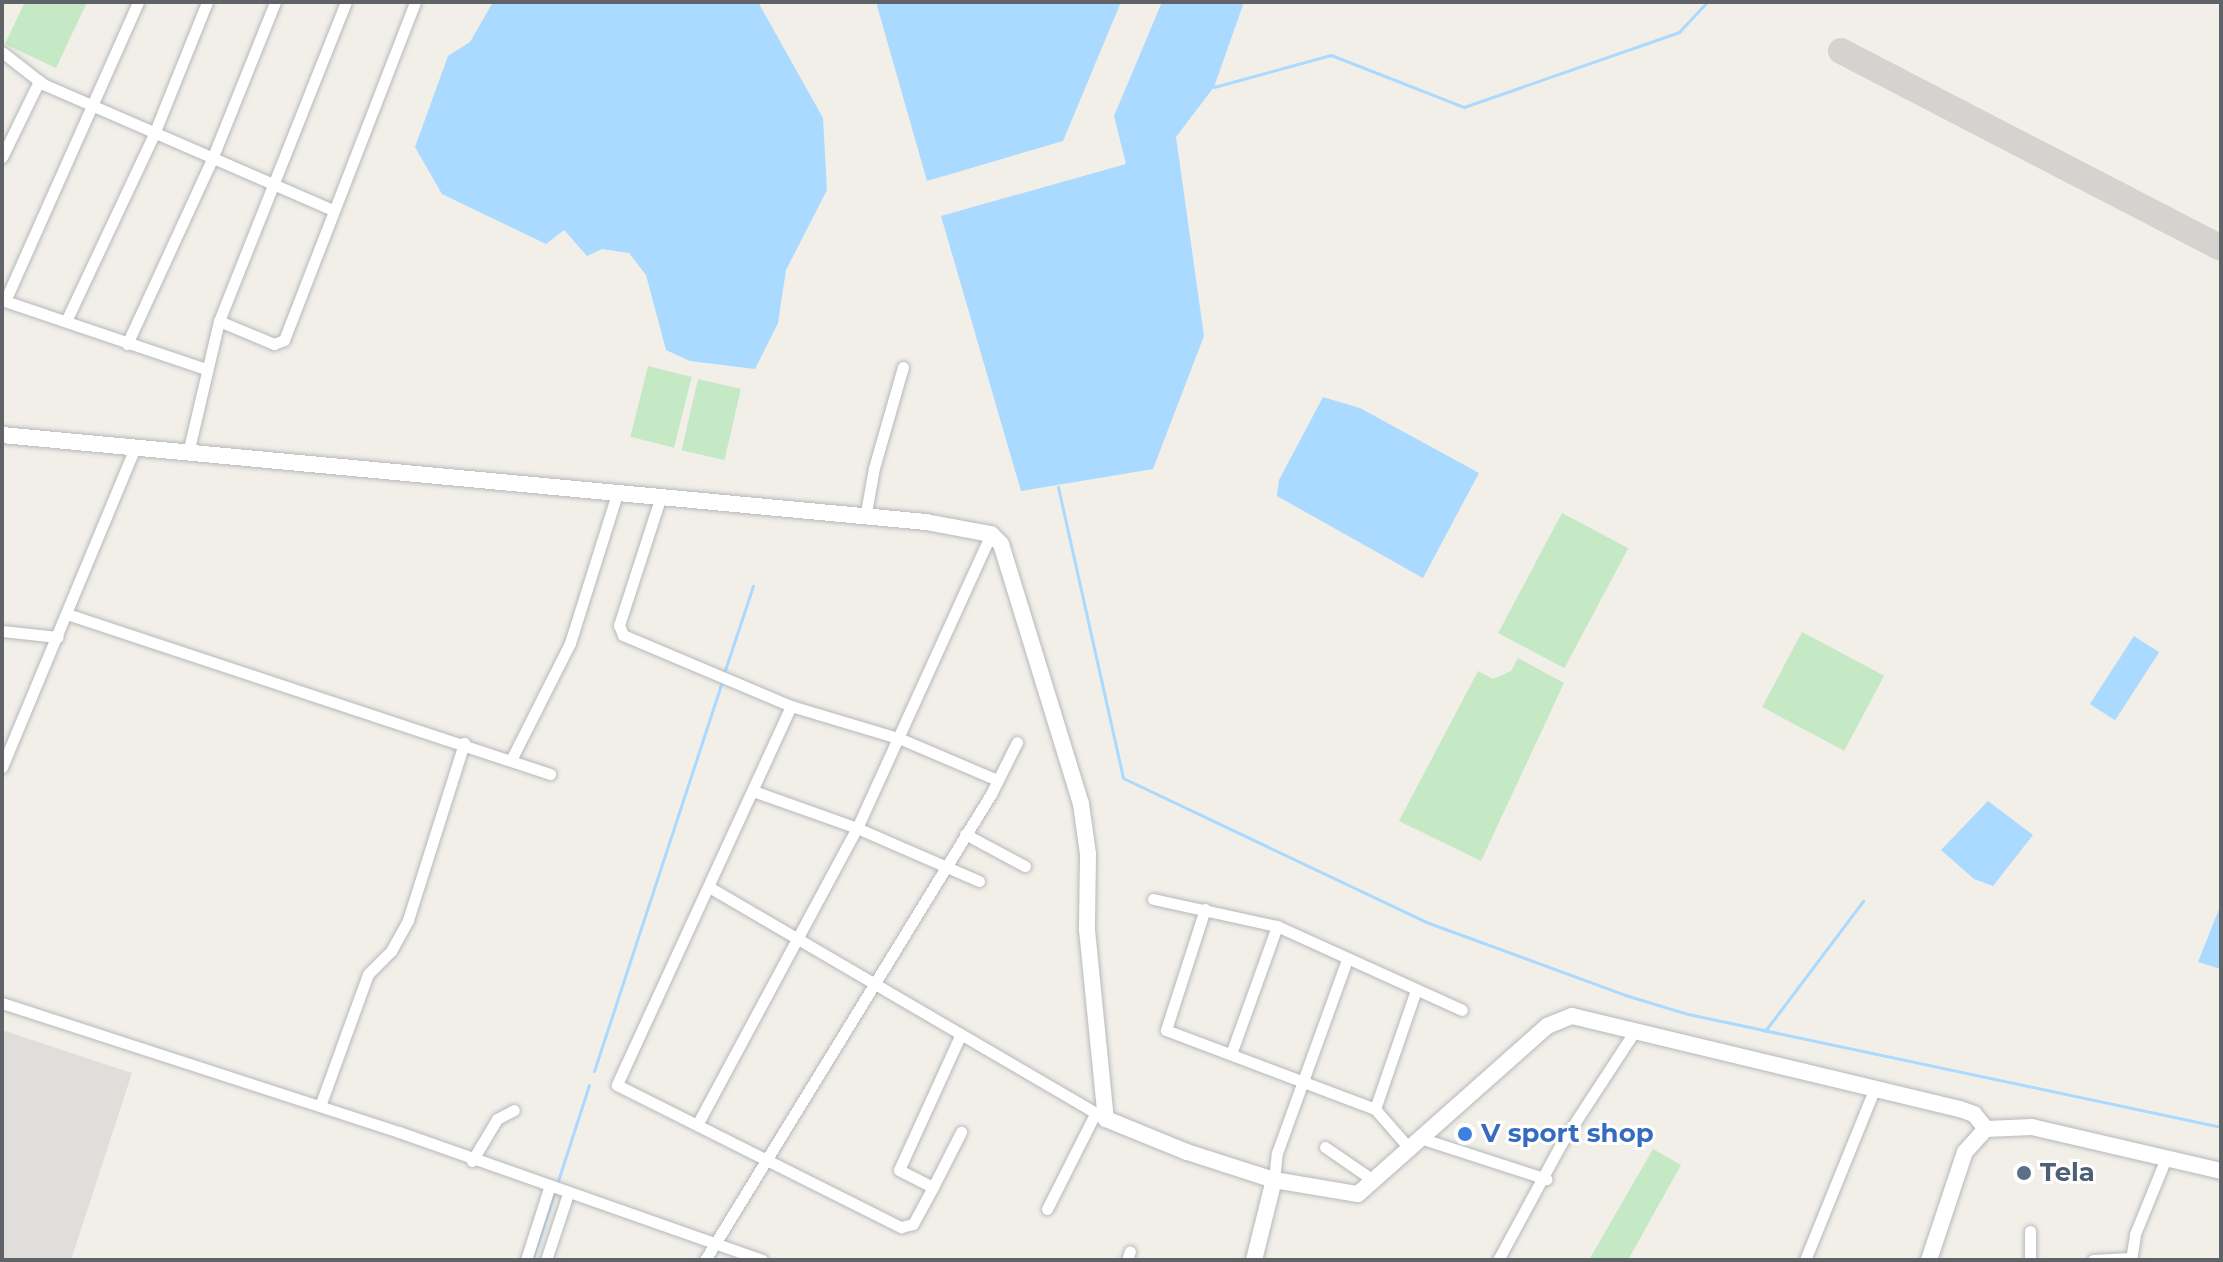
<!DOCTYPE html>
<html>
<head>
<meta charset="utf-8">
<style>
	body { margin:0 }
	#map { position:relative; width:2223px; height:1262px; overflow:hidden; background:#f1efe8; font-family:Montserrat,sans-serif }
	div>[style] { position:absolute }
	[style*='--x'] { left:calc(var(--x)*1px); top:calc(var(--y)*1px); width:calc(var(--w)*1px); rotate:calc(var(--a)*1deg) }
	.industrial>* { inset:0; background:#e0deda }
	.green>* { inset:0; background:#c5e8c5; transform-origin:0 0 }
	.water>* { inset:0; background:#aadaff; transform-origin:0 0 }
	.stream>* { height:3px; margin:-1.5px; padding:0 1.5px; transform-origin:1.5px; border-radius:1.5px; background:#aadaff }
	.taxiway>* { height:26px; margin:-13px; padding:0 13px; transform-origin:13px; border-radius:13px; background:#d4d3d0 }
	.roads { filter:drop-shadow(0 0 2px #b5b8bc) drop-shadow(0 0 2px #b5b8bc) }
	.street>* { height:11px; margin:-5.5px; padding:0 5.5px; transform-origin:5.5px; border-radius:5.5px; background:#fff }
	.secondary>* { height:16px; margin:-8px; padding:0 8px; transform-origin:8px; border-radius:8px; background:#fff }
	.dots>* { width:22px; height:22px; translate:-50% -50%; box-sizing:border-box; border:4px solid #fff; border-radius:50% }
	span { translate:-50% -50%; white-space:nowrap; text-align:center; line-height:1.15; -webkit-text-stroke:6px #fff; paint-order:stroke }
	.shop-label { font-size:26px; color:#366cbe; font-weight:700 }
	.left { translate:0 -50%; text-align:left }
	.service-label { font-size:26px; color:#4e5e75; font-weight:700 }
	.frame { position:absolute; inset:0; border:4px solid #5f6368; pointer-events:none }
</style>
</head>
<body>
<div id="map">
	<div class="industrial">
		<i style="clip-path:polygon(2px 1030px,132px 1073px,71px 1260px,2px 1260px)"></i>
	</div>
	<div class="green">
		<i style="clip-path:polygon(25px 2px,87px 2px,56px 68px,5px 44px)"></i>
		<i style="left:648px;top:366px;width:45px;height:73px;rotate:14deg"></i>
		<i style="left:698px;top:379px;width:44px;height:73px;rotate:13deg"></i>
		<i style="left:1562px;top:513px;width:75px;height:136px;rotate:28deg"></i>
		<i style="left:1802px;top:632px;width:93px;height:85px;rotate:28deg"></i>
		<i style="clip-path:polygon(1518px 658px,1564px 683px,1481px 861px,1399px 821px,1478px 671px,1493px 679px,1511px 671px)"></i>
		<i style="clip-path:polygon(1653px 1149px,1681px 1165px,1648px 1224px,1628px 1260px,1589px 1260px)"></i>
	</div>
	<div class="water">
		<i style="clip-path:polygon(493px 2px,758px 2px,823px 118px,827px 190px,786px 270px,778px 323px,755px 369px,690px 361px,666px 350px,646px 275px,629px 253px,602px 249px,587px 256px,564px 230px,546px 244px,442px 194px,415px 147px,448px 56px,470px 42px)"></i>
		<i style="clip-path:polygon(876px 2px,1121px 2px,1063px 141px,927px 181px)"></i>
		<i style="clip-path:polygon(1162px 2px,1244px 2px,1214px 87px,1176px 137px,1204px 336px,1153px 469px,1021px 491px,941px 216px,1126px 164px,1114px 116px)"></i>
		<i style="clip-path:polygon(1323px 397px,1360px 408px,1479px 473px,1423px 578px,1277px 496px,1279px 480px)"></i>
		<i style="left:2134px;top:636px;width:30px;height:81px;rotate:33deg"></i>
		<i style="clip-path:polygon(1988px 801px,2033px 835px,1993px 886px,1974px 879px,1941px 850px)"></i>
		<i style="clip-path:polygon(2221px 904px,2221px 969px,2198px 962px)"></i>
	</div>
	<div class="stream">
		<i style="--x:1214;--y:87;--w:121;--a:-15.3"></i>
		<i style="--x:1331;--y:55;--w:143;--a:21.4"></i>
		<i style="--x:1464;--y:107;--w:228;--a:-19.2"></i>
		<i style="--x:1679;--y:32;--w:41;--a:-47"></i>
		<i style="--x:1058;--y:487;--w:298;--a:77.4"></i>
		<i style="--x:1123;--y:778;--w:335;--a:25.4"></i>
		<i style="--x:1426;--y:922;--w:212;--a:20.1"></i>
		<i style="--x:1625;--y:995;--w:66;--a:16.8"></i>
		<i style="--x:1688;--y:1014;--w:545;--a:11.97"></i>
		<i style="--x:724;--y:673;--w:92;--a:-71.6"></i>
		<i style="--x:1765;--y:1031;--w:163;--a:-53"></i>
		<i style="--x:594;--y:1071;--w:410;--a:-71.8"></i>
		<i style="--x:557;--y:1184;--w:104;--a:-72.1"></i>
		<i style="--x:532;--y:1260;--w:73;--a:-71.6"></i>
	</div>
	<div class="taxiway">
		<i style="--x:1841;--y:51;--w:428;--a:27.4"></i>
	</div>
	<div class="roads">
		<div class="street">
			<i style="--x:2;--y:52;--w:52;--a:38"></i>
			<i style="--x:43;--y:84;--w:316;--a:23.5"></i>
			<i style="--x:2;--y:157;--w:85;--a:-64"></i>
			<i style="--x:2;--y:300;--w:215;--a:18.7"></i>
			<i style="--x:5;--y:301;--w:327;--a:-66"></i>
			<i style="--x:67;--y:319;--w:204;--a:-64.8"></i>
			<i style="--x:154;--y:134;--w:142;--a:-68.1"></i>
			<i style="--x:219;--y:321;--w:60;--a:22.7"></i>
			<i style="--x:274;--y:344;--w:11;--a:-22"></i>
			<i style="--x:284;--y:340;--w:362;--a:-68.8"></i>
			<i style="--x:127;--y:344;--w:204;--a:-65.3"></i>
			<i style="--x:212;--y:159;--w:169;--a:-68.1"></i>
			<i style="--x:188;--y:453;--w:136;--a:-76.8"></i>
			<i style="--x:219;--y:321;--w:343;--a:-68.3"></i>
			<i style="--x:660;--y:499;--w:133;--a:108"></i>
			<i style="--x:619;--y:625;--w:11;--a:68"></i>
			<i style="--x:623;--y:635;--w:182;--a:22.9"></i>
			<i style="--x:791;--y:706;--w:115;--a:16.7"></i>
			<i style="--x:901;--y:739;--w:104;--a:23.1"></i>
			<i style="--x:865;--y:518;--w:51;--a:-79.8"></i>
			<i style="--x:874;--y:468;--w:105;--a:-74"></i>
			<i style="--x:67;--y:614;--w:509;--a:18.33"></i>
			<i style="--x:2;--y:631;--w:56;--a:6.1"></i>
			<i style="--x:791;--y:706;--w:417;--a:114.7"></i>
			<i style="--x:617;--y:1085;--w:318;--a:26.6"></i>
			<i style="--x:901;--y:1227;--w:12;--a:-14"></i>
			<i style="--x:913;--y:1224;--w:42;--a:-61.6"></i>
			<i style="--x:511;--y:760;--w:131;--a:-63.2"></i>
			<i style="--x:570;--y:643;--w:156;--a:-72.5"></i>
			<i style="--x:2;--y:767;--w:346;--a:-67.4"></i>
			<i style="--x:756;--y:792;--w:107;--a:19.6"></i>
			<i style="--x:857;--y:828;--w:133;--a:23.5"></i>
			<i style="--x:965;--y:834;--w:68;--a:28.1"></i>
			<i style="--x:709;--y:887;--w:460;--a:30.3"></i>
			<i style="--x:1153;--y:899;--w:127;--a:12.3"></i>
			<i style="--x:1277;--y:926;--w:203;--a:24.4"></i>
			<i style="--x:1205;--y:909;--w:127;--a:107.9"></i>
			<i style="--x:1166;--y:1030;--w:223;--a:20.7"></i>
			<i style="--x:1375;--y:1109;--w:52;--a:48.9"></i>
			<i style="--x:2;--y:1003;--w:417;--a:18"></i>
			<i style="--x:399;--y:1132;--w:385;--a:19.4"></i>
			<i style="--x:960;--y:1036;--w:147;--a:114.5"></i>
			<i style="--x:899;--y:1170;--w:38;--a:27"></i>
			<i style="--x:933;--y:1187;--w:62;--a:-63"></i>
			<i style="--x:1231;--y:1054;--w:136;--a:-70.2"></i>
			<i style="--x:320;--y:1106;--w:140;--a:-70"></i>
			<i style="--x:368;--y:974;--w:33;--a:-45"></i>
			<i style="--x:391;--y:951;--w:35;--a:-61"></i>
			<i style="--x:408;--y:920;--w:186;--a:-72.4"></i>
			<i style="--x:1375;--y:1109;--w:123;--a:-71"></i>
			<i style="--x:698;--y:1123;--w:335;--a:-61.7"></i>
			<i style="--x:857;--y:828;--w:323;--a:-65.5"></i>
			<i style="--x:1420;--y:1138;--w:133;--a:18"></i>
			<i style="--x:1325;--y:1147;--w:58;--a:34.5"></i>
			<i style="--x:472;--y:1161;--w:49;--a:-59.2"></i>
			<i style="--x:497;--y:1119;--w:19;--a:-28"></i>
			<i style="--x:1274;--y:1180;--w:27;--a:-84"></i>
			<i style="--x:1277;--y:1153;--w:203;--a:-70.1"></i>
			<i style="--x:1047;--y:1209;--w:106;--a:-63.2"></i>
			<i style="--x:2030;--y:1231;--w:29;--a:90"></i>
			<i style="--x:526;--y:1260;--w:76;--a:-72.3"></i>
			<i style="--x:546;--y:1260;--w:70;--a:-71.6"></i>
			<i style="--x:705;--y:1260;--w:547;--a:-58.46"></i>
			<i style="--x:991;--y:794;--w:58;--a:-63.4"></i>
			<i style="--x:1127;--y:1260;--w:9;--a:-72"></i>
			<i style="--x:1498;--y:1260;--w:132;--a:-61.5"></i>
			<i style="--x:1561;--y:1144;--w:134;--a:-56.9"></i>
			<i style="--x:1805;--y:1260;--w:186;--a:-67.9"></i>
			<i style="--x:2093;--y:1260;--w:38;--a:-3"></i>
			<i style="--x:2131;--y:1260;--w:26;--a:-81"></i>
			<i style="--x:2135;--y:1234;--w:82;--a:-67.8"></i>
		</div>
		<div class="secondary">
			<i style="--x:2;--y:435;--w:928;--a:5.38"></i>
			<i style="--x:926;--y:522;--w:66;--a:10.5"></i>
			<i style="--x:991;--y:534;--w:14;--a:45"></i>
			<i style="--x:1001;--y:544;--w:272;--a:72.9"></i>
			<i style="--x:1081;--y:804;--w:50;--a:82"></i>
			<i style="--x:1088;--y:854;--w:76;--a:90.8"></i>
			<i style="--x:1087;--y:930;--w:190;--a:84.3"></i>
			<i style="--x:1106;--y:1119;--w:87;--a:22.2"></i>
			<i style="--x:1187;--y:1152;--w:91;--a:17.8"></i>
			<i style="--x:1274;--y:1180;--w:85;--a:9.5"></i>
			<i style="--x:1358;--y:1194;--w:253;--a:-41.6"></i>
			<i style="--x:1547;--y:1026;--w:27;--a:-22"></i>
			<i style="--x:1572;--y:1016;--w:399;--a:13.5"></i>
			<i style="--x:1960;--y:1109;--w:15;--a:20"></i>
			<i style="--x:1974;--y:1114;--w:19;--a:51"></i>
			<i style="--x:1254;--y:1260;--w:82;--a:-76"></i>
			<i style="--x:1929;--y:1260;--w:114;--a:-71.6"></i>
			<i style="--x:1965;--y:1152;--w:31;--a:-48"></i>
			<i style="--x:1986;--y:1129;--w:46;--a:-2.5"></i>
			<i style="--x:2032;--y:1127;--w:194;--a:13.1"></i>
		</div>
	</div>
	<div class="dots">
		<i style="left:1465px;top:1134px;background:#3f7fe0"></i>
		<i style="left:2024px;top:1173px;background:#5c6f8a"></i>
	</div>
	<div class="shop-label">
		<span class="left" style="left:1481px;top:1134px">V sport shop</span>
	</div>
	<div class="service-label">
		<span class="left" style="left:2040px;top:1173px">Tela</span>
	</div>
	<div class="frame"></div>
</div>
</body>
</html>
